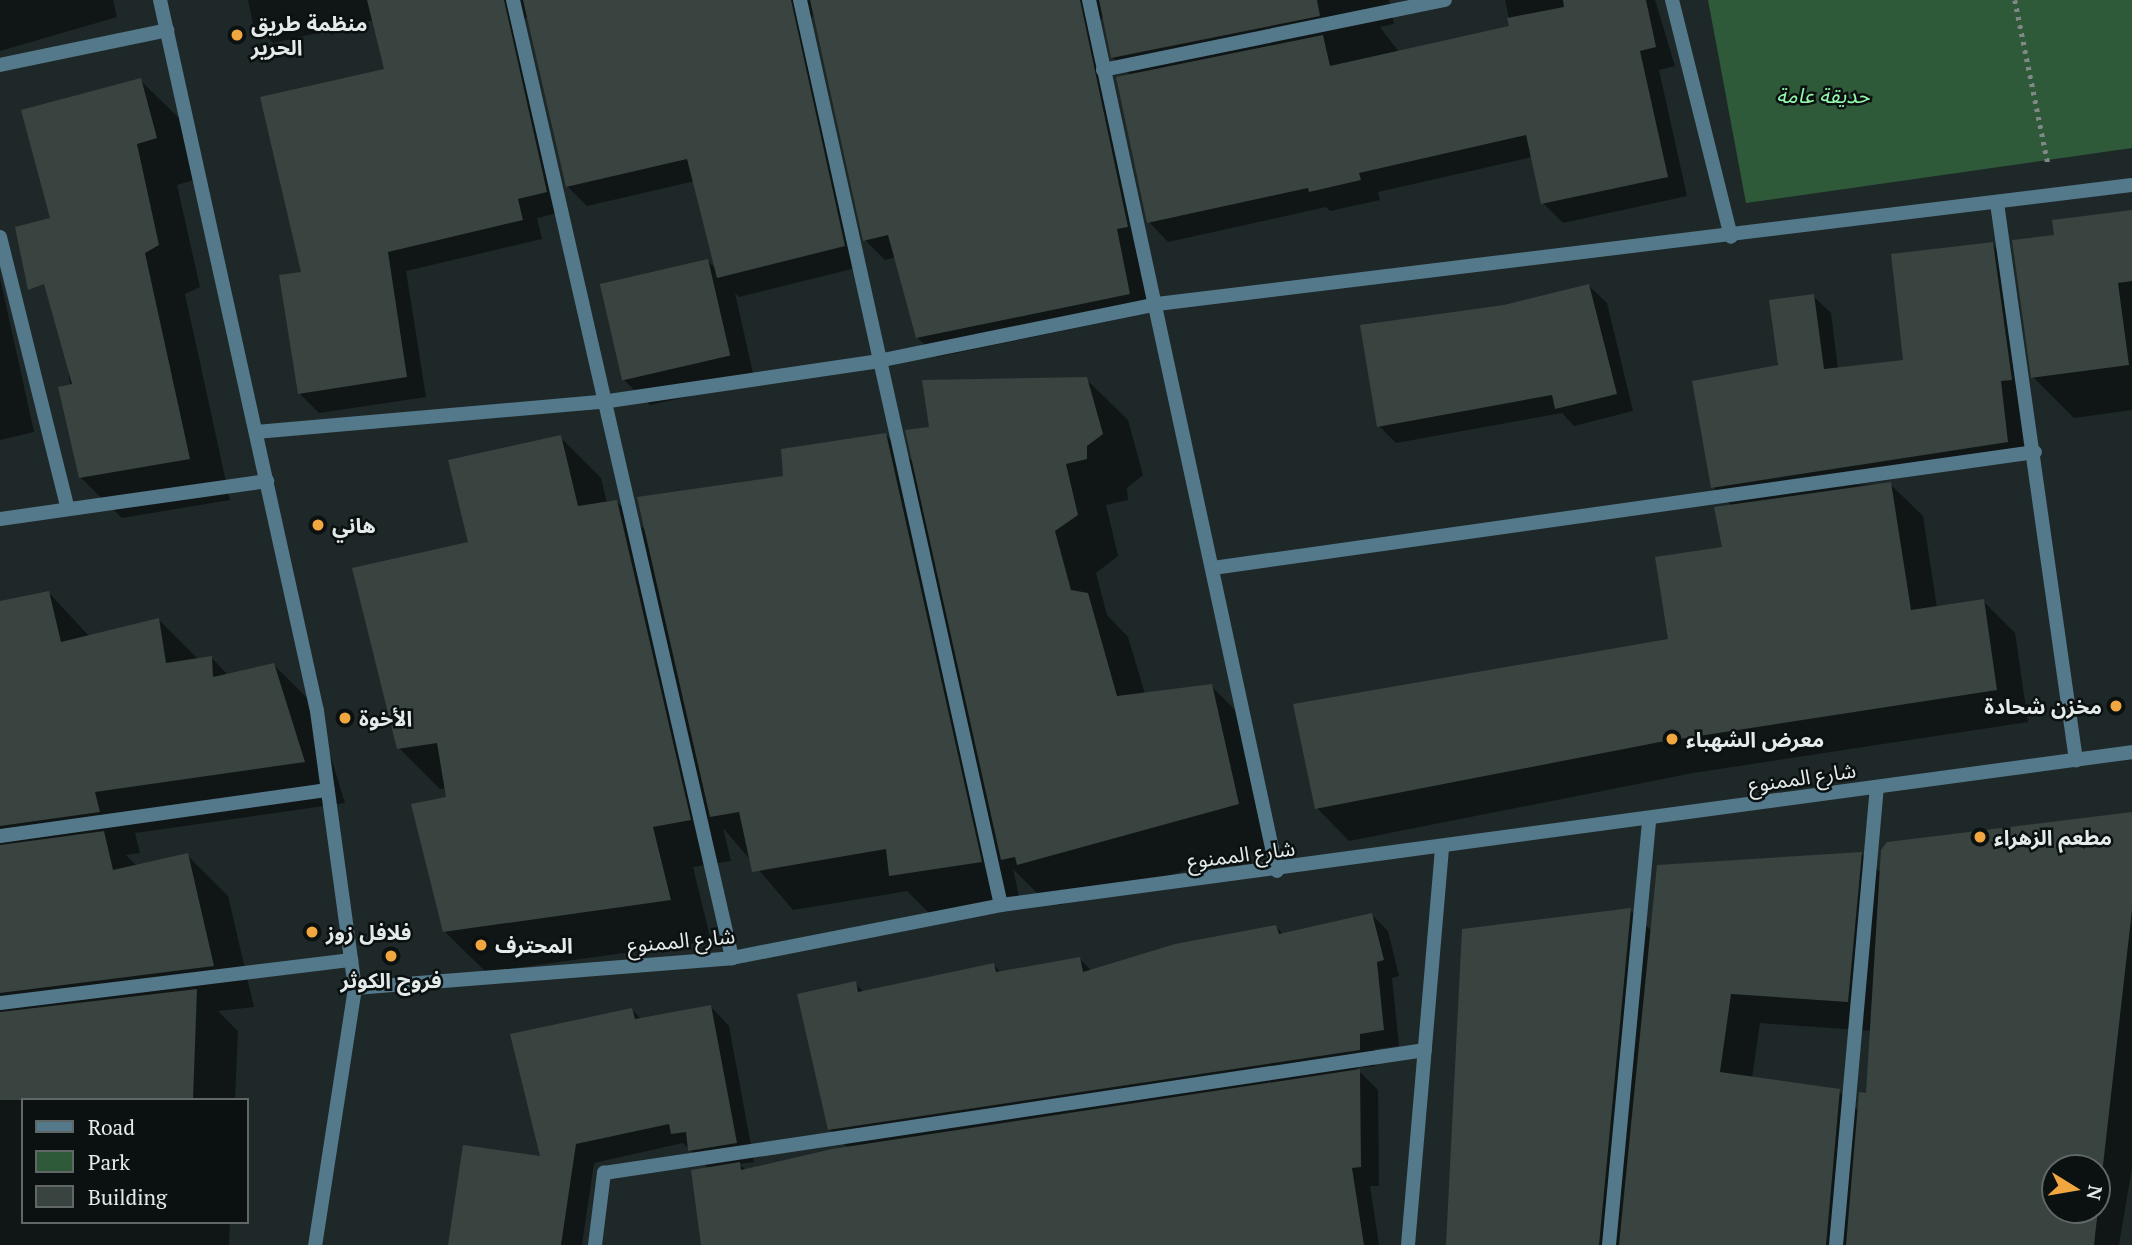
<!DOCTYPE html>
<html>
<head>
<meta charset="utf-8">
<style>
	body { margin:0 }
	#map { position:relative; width:2132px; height:1245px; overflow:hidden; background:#1e2828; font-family:"PT Serif","Noto Sans Arabic",serif }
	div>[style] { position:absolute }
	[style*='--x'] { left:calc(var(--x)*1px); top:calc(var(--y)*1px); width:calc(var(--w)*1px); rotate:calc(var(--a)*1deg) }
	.green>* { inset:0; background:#2f5a39 }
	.shadow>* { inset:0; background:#0007 }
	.building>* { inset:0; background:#394340; transform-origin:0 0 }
	.path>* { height:4.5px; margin-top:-2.25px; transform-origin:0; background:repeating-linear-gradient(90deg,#808888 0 3.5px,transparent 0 8.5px) }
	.street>* { height:14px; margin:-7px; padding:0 7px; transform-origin:7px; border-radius:7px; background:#54798b }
	.dots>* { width:19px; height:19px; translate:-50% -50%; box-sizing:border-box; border:4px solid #0b1010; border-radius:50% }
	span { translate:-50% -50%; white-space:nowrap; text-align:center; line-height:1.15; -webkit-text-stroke:5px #0b1010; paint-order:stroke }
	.poi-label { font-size:21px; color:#e3eaea; font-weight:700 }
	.left { translate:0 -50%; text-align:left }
	.right { translate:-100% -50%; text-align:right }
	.park-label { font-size:21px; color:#95f9ac; font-style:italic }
	.street-label { font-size:21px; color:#e3eaea }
	.legend { position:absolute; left:21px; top:1098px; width:228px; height:126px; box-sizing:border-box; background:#0b1010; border:2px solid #616767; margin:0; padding:9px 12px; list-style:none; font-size:21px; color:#e3eaea }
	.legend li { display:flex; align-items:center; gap:14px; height:35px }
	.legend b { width:35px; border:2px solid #616767 }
	.north { position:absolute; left:2041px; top:1154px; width:70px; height:70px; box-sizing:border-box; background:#0b1010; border:2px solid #616767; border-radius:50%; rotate:101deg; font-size:19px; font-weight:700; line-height:28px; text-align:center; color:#e3eaea }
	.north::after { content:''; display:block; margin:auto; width:24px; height:32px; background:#f1a640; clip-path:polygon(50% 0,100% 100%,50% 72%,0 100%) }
</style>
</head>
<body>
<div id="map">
	<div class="green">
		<i style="clip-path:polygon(1708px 0,2132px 0,2132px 148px,1746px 203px)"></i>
	</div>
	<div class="shadow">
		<i style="clip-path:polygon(0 0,113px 0,117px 17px,0 51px)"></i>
		<i style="clip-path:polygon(248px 0,1389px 0,1394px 24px,1380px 27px,1399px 52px,1511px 28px,1505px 0,1655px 0,1675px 66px,1659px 70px,1687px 196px,1563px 223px,1543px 203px,1533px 157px,1378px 192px,1380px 200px,1330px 211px,1326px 207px,1168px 242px,1149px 222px,1131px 76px,1113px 58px,1104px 15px,1099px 23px,1149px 313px,937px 357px,917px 337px,896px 257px,885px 260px,865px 240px,813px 14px,810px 23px,864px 266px,739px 297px,735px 293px,755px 382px,650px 405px,624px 380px,707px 260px,717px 270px,695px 181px,587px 206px,567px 186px,528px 15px,523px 23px,566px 211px,537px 218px,542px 239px,406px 271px,426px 397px,319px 413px,299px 393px,303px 273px,386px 71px,374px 20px,273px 43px,253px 24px)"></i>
		<i style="clip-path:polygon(140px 80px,182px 121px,197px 179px,177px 185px,200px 287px,185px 294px,230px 500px,122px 518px,80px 477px,52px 219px)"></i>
		<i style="clip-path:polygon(2132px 212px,2132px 410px,2074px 418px,2033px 377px,2055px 236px)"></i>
		<i style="clip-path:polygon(1992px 244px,2010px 262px,2025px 459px,1855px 485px,1890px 484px,1923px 516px,1937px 608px,1983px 601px,2015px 633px,2028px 722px,1693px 773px,1349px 841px,1317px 808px,1670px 640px,1724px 548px,1732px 506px,1713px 487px,1813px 296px,1831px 313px,1838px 369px,1905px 361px)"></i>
		<i style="clip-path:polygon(0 278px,34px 432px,0 440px)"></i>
		<i style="clip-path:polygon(1589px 286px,1607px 303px,1633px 411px,1574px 426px,1562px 413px,1396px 443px,1379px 426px,1504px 307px)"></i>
		<i style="clip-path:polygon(1086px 379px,1128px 420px,1143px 475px,1127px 488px,1128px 500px,1106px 505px,1118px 556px,1096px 573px,1107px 615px,1128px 637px,1145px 694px,1211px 686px,1252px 727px,1279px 845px,1060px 905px,1044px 900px,1013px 869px,1020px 901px,931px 915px,907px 891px,793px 910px,723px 828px,731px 861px,693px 867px,711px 941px,486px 972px,444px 931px,447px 788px,440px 789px,399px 748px,471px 543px,560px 437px,601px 478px,607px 503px,617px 502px,646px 531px,886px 435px,915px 464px,931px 428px)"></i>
		<i style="clip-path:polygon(48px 592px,90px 637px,159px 620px,198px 659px,211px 657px,228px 675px,274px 665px,315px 706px,345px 803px,135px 833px,140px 853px,126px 855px,137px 866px,187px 855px,228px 896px,254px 1007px,218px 1011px,238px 1031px,235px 1100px,23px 1100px,23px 1222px,230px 1222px,229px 1245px,0 1245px,0 603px)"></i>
		<i style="clip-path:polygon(evenodd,2132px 814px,2132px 1168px,2119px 1245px,1448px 1245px,1630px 910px,1652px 931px,1861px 853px,1881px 873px,2132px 814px,1760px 1023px,1873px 1031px,1867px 1095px,1859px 1111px,1839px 1091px,1752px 1078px,1760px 1023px,2132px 814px,2055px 1168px,2097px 1168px,2097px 1210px,2055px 1210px,2055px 1168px)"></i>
		<i style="clip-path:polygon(1372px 915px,1388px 931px,1399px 976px,1392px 978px,1399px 1046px,1375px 1049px,1375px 1066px,1356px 1068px,1378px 1090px,1379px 1186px,1370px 1186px,1379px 1245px,703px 1245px,709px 1169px,683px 1143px,594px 1163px,582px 1245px,450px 1245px,542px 1158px,632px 1010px,642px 1020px,711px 1007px,729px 1026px,754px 1162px,739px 1164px,746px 1170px,848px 1148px,829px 1129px,855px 983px,864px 992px,994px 965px,1001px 973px,1080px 959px,1092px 971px,1276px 927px,1284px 935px)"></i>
	</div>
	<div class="building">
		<i style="clip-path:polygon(367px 0,504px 0,547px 192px,518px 199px,523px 220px,388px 252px,407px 377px,298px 394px,279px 275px,301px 272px,260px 97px,384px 69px)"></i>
		<i style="clip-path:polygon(523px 0,791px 0,845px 246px,717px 278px,687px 159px,566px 187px)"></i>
		<i style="clip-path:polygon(810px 0,1080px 0,1128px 227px,1117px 229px,1130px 294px,916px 338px,888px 235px,863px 241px)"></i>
		<i style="clip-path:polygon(1099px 0,1317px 0,1320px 16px,1111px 58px)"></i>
		<i style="clip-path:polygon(1563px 0,1646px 0,1656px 47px,1640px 51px,1668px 177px,1541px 204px,1526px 135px,1359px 173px,1361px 180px,1309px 192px,1308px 188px,1147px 223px,1116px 77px,1323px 35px,1330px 66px,1509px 26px,1507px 18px,1564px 7px)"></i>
		<i style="clip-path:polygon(141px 78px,157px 138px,137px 144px,159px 245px,145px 253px,190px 459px,79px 478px,58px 387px,72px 384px,44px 284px,28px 290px,15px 227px,50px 218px,21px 110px)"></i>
		<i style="clip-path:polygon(2132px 210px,2132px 281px,2118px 283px,2129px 365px,2031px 378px,2012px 240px,2054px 235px,2052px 220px)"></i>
		<i style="clip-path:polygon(1993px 242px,2012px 380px,2001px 381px,2008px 442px,1711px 488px,1692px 381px,1778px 365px,1769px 300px,1814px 294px,1824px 369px,1903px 360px,1891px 254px)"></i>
		<i style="left:708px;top:259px;width:99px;height:111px;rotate:77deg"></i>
		<i style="clip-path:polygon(1589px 284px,1617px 394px,1555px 409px,1552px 395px,1377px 427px,1360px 325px,1504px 305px)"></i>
		<i style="clip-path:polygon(1087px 377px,1103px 434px,1087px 446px,1087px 459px,1066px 464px,1078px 515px,1055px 531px,1071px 590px,1088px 593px,1117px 696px,1212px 684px,1239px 804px,1017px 865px,1015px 857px,1001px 860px,905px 430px,929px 427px,922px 380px)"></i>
		<i style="clip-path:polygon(886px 433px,982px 862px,889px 876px,886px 849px,752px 872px,739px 812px,710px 817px,637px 497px,783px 476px,781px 449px)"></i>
		<i style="clip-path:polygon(561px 435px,578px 506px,617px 500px,691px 820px,653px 827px,671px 900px,443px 932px,411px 804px,446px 797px,437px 743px,397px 749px,352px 568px,468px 542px,448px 460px)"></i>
		<i style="clip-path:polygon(1891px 482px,1911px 610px,1984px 599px,1997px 690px,1660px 742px,1315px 809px,1293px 704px,1668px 639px,1655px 557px,1722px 547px,1714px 507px)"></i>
		<i style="clip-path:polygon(49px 591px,61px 642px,159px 618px,166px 663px,212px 656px,213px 677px,274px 663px,305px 762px,95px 792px,100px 812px,0 826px,0 601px)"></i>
		<i style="clip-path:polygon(evenodd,2132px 812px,2132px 910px,2094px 1245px,1846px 1245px,1859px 1092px,1866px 1093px,1881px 850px,1887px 842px,2132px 812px,2055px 1168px,2097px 1168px,2097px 1210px,2055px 1210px,2055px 1168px)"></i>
		<i style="clip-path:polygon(104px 831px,113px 870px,188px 853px,214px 966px,0 993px,0 845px)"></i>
		<i style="clip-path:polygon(1862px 852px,1848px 1002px,1731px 994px,1720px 1072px,1840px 1089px,1826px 1245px,1619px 1245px,1657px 865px)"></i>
		<i style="clip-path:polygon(1631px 908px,1599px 1245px,1446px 1245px,1462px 929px)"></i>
		<i style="clip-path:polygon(1372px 913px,1384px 960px,1377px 962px,1384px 1030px,1360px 1034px,1360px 1050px,828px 1130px,797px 994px,856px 981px,858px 992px,994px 963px,996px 972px,1080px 957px,1083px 972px,1175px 944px,1276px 925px,1279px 934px)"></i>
		<i style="clip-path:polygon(197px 989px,193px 1100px,0 1100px,0 1012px)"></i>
		<i style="clip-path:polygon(711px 1005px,737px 1143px,688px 1151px,686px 1132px,671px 1134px,669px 1124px,576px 1144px,561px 1245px,448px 1245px,463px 1145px,540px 1156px,510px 1034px,632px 1008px,635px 1019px)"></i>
		<i style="clip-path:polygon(1360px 1069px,1361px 1167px,1352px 1168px,1364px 1245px,701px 1245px,691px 1170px,740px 1162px,741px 1170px,832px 1149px)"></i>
	</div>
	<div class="path">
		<i style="--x:2015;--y:0;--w:166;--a:78.6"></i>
	</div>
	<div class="street">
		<i style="--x:160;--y:0;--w:728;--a:77.55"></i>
		<i style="--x:317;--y:711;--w:280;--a:82.2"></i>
		<i style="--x:355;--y:988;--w:260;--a:98.8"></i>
		<i style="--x:513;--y:0;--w:983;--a:77.12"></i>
		<i style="--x:800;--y:0;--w:927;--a:77.48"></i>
		<i style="--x:1089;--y:0;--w:891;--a:77.82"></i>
		<i style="--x:1672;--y:0;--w:244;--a:76"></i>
		<i style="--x:0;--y:65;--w:171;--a:-11.8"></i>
		<i style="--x:1103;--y:70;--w:349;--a:-11.6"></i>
		<i style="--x:1997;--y:203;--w:563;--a:81.93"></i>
		<i style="--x:0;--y:237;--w:280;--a:76"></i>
		<i style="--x:256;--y:432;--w:347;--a:-5"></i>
		<i style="--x:602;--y:402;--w:279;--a:-8.4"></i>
		<i style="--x:878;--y:361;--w:285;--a:-11.5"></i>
		<i style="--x:1157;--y:304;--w:982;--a:-6.96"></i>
		<i style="--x:0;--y:519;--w:270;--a:-8.1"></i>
		<i style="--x:1213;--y:568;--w:830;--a:-8.03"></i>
		<i style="--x:0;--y:836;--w:331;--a:-8"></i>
		<i style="--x:355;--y:988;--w:378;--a:-4.5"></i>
		<i style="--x:732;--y:958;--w:274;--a:-11.1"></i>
		<i style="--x:1001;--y:905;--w:1141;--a:-7.7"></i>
		<i style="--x:0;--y:1003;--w:354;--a:-7"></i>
		<i style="--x:595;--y:1245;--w:73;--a:-82.9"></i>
		<i style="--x:604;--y:1173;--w:830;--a:-8.52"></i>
		<i style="--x:1408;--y:1245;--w:397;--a:-85.1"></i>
		<i style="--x:1609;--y:1245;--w:427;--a:-84.6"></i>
		<i style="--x:1836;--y:1245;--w:459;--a:-84.9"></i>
	</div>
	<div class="dots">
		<i style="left:237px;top:35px;background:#f1a640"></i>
		<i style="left:318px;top:525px;background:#f1a640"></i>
		<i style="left:2116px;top:706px;background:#f1a640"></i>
		<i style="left:345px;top:718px;background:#f1a640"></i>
		<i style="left:1672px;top:739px;background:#f1a640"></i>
		<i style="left:1980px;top:837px;background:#f1a640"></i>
		<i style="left:312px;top:932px;background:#f1a640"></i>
		<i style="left:481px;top:945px;background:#f1a640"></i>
		<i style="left:391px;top:956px;background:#f1a640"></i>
	</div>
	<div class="poi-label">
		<span class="left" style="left:251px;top:35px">منظمة طريق<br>الحرير</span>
		<span class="left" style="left:332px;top:525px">هاني</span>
		<span class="right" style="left:2102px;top:706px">مخزن شحادة</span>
		<span class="left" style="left:359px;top:718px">الأخوة</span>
		<span class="left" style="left:1686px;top:739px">معرض الشهباء</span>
		<span class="left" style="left:1994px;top:837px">مطعم الزهراء</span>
		<span class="left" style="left:326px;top:932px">فلافل زوز</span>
		<span class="left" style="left:495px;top:945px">المحترف</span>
		<span style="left:391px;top:980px">فروج الكوثر</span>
	</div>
	<div class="park-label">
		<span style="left:1823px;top:95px">حديقة عامة</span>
	</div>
	<div class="street-label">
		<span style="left:1802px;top:777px;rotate:-8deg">شارع الممنوع</span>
		<span style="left:1241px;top:854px;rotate:-7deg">شارع الممنوع</span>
		<span style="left:681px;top:940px;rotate:-5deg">شارع الممنوع</span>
	</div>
	<ul class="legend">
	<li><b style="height:9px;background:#54798b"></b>Road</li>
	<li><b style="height:19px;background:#2f5a39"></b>Park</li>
	<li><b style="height:19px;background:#394340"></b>Building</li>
	</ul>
	<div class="north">N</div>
</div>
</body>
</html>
